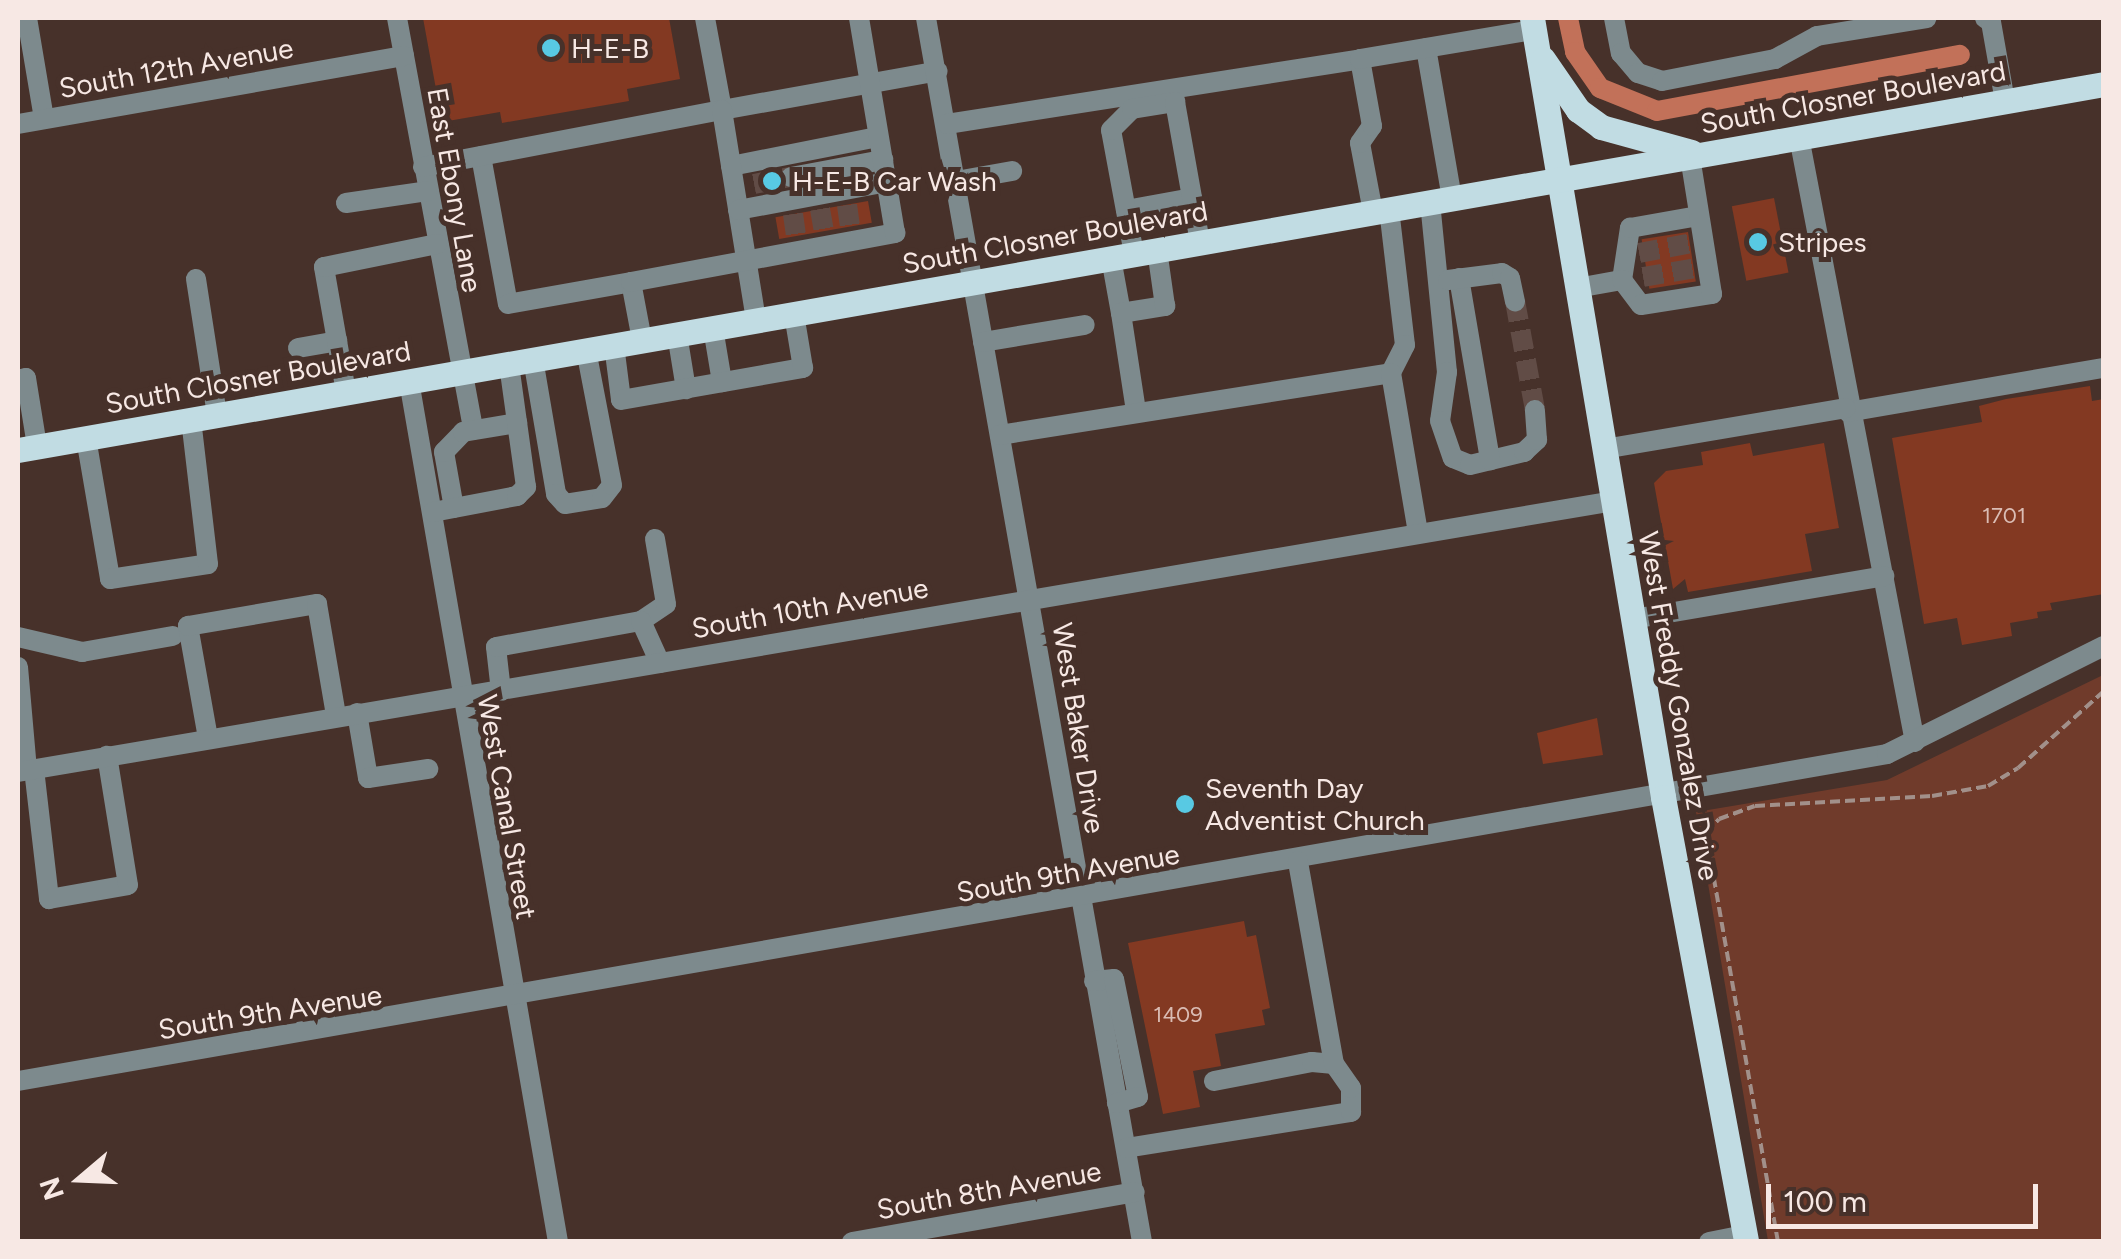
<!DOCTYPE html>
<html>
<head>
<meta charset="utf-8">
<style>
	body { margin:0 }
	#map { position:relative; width:2121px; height:1259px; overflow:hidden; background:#47312a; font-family:Figtree,sans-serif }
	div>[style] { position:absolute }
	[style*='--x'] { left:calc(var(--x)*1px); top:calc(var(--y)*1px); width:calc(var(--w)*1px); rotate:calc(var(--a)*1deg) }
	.green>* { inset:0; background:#703b2b }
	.canal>* { height:20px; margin:-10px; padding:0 10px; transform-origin:10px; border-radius:10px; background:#c27159 }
	.building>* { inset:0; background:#833922; transform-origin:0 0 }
	.minor-tunnel>* { height:20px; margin-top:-10px; transform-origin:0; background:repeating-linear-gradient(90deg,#614c46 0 20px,transparent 0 30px) }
	.path>* { height:4px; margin-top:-2px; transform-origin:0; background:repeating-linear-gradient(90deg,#a2908a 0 10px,transparent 0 15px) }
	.minor>* { height:20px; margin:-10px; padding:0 10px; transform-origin:10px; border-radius:10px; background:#7d8a8d }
	.major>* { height:25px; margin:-12.5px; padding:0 12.5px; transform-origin:12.5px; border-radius:12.5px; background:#c1dce3 }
	.dots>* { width:28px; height:28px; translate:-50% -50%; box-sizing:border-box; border:5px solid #47312a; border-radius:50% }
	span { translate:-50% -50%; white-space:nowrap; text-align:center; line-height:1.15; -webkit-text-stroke:10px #47312a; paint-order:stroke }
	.number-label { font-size:22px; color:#dabcb4 }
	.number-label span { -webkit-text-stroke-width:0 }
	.poi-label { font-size:28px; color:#f7e8e4 }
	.left { translate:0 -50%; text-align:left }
	.street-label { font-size:28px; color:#f7e8e4 }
	.frame { position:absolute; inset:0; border:20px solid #f7e8e4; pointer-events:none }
	.north { position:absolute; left:30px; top:1129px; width:100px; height:100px; -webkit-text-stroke:8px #47312a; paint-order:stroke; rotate:251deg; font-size:28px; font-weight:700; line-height:40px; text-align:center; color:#f7e8e4 }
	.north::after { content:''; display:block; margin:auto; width:35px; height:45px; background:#f7e8e4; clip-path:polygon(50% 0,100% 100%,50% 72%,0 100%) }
	.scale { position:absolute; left:1766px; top:1184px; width:272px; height:45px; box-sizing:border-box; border:5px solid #f7e8e4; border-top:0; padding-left:12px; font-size:30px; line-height:35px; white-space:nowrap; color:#f7e8e4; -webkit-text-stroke:8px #47312a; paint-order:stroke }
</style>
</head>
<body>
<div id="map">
	<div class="green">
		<i style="clip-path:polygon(2103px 675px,2103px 1241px,1768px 1241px,1696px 812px,1887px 780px)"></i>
	</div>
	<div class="canal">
		<i style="--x:1568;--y:18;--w:35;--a:78"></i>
		<i style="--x:1575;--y:52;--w:44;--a:55.2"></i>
		<i style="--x:1600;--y:88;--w:61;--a:22"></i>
		<i style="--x:1657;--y:111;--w:308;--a:-10.5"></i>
	</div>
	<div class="building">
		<i style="clip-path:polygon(423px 18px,669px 18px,680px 79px,627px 89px,629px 101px,502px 123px,500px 112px,442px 122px)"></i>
		<i style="left:1774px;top:198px;width:76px;height:43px;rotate:79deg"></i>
		<i style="left:868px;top:201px;width:22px;height:94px;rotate:80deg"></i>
		<i style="left:1688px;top:232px;width:50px;height:47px;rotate:81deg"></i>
		<i style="clip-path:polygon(2090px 386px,2092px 401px,2104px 399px,2104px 594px,2050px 603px,2052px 610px,2037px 612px,2038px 618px,2010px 623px,2012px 636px,1962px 645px,1957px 618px,1924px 624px,1892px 438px,1982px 422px,1979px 406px,2006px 399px)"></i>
		<i style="clip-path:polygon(1750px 443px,1753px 456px,1824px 443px,1839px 528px,1805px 534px,1812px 571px,1688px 592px,1685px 579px,1673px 589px,1654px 483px,1666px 471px,1703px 465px,1701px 452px)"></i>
		<i style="clip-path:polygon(1597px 718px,1603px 755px,1543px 764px,1537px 733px)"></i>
		<i style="clip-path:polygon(1244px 921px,1247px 937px,1256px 935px,1270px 1008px,1262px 1010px,1265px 1025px,1215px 1034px,1221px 1066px,1193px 1071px,1200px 1107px,1163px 1114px,1128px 943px)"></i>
	</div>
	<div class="minor-tunnel">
		<i style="--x:754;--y:184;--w:38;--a:-11"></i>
		<i style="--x:847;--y:205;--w:21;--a:82"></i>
		<i style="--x:820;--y:209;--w:22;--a:80"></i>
		<i style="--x:793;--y:214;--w:22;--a:82"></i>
		<i style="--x:1639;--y:253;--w:54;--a:-10.7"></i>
		<i style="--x:1643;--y:277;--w:54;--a:-9.6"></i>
		<i style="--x:1515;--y:301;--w:111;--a:79.6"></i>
	</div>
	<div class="path">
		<i style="--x:1778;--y:1242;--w:415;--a:-100"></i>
		<i style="--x:1706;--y:833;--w:19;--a:-47"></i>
		<i style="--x:1719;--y:819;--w:38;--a:-20"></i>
		<i style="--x:1755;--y:806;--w:177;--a:-3.2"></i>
		<i style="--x:1932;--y:796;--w:57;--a:-10.1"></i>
		<i style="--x:1988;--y:786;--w:35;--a:-31"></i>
		<i style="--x:2018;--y:768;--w:115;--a:-41.8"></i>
	</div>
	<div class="minor">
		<i style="--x:27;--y:18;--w:102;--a:80.4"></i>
		<i style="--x:397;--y:18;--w:419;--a:79.5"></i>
		<i style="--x:705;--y:18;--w:94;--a:79.5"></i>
		<i style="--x:722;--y:110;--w:219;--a:-10.2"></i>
		<i style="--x:926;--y:18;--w:1243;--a:79.99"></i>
		<i style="--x:1614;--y:18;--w:36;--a:79"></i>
		<i style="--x:1621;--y:53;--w:26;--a:50"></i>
		<i style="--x:1638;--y:73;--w:25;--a:18"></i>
		<i style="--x:1662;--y:81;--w:115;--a:-11"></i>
		<i style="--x:1775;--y:59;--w:48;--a:-28.7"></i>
		<i style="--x:1817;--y:36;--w:111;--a:-9.3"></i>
		<i style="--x:1985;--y:18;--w:7;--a:34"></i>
		<i style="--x:1991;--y:22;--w:80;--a:80"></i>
		<i style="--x:1426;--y:48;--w:152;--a:80.2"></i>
		<i style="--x:18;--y:124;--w:392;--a:-10"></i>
		<i style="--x:947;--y:124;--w:418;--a:-8.9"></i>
		<i style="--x:1799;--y:137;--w:616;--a:79.15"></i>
		<i style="--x:481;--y:156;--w:150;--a:79.7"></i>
		<i style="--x:508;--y:304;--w:125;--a:-10.1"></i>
		<i style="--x:731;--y:166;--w:150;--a:-11.2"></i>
		<i style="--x:423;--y:167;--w:304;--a:-10.8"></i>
		<i style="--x:722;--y:110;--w:213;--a:80.8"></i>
		<i style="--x:791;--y:177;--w:94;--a:-10.5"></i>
		<i style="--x:956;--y:181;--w:57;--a:-10.1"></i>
		<i style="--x:1430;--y:202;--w:171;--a:84.3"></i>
		<i style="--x:1447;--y:372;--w:49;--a:98.1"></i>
		<i style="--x:1440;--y:421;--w:39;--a:71"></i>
		<i style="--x:1453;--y:458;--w:18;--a:22"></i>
		<i style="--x:1470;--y:465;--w:56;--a:-13.5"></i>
		<i style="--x:1524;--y:452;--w:18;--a:-43"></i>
		<i style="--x:1537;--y:440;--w:30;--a:-94"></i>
		<i style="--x:346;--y:203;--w:82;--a:-8.4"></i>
		<i style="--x:1389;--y:209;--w:137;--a:83.3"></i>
		<i style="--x:1405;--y:345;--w:31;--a:117"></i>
		<i style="--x:738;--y:210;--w:152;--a:-10.6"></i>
		<i style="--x:1126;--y:210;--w:67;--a:-10.3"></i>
		<i style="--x:1373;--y:212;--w:70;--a:-100.7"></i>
		<i style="--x:1360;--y:143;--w:21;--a:-55"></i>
		<i style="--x:1372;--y:126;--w:68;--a:-100.2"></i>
		<i style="--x:1360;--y:59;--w:176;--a:-9.5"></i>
		<i style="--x:1134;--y:254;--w:126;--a:-100.5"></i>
		<i style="--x:1111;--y:130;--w:30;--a:-45"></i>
		<i style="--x:1132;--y:109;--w:44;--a:-9.2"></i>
		<i style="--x:1175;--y:102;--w:142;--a:79.9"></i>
		<i style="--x:1111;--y:258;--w:56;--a:79.7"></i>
		<i style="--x:1459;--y:278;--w:185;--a:80.3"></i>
		<i style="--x:196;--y:279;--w:138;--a:81.2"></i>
		<i style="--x:1448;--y:280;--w:54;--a:-7.4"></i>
		<i style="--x:1502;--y:273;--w:9;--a:32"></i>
		<i style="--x:1510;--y:278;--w:24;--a:78"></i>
		<i style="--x:1622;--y:280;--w:53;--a:-81.3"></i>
		<i style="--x:1630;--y:228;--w:70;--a:-9.9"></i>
		<i style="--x:1577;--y:288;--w:46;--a:-10.1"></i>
		<i style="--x:1622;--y:280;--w:31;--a:53"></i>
		<i style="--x:1641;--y:305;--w:72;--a:-8.8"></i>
		<i style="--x:1712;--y:294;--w:140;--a:-99.1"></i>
		<i style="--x:713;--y:328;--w:55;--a:80.5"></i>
		<i style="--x:677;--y:334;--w:56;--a:80.7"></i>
		<i style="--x:642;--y:340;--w:59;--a:-100.7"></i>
		<i style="--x:631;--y:282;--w:269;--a:-10.5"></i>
		<i style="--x:895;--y:233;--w:218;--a:-99.5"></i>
		<i style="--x:983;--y:342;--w:103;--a:-9.5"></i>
		<i style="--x:614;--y:345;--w:55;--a:82.7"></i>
		<i style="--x:621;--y:400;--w:185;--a:-10"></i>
		<i style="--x:803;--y:368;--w:55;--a:-99.5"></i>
		<i style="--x:298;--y:348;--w:40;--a:-10"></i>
		<i style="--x:533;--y:359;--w:137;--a:80.3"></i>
		<i style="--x:556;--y:494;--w:13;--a:48"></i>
		<i style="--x:565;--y:504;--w:37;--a:-9"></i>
		<i style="--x:602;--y:498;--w:16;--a:-52"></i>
		<i style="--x:612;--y:485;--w:137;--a:-100.9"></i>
		<i style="--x:18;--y:380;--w:8;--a:-14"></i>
		<i style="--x:26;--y:378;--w:69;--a:80.8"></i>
		<i style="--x:409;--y:381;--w:874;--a:80.18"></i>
		<i style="--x:346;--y:392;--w:127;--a:-100"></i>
		<i style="--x:324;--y:267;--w:115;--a:-11.5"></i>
		<i style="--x:1136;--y:411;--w:99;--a:-98.7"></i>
		<i style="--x:1121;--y:313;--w:45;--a:-9"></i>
		<i style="--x:1165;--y:306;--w:57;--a:-98.1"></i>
		<i style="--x:1848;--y:412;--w:260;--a:-9.8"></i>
		<i style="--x:1000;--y:435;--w:396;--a:-9"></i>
		<i style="--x:1391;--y:373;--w:162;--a:80.4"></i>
		<i style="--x:86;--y:438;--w:143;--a:80.3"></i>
		<i style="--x:110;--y:579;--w:99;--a:-8.7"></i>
		<i style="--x:208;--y:564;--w:146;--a:-96.7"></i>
		<i style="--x:1604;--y:449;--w:245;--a:-9.6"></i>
		<i style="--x:454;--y:508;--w:57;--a:-100.1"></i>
		<i style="--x:444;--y:452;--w:28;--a:-46"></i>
		<i style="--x:463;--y:432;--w:55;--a:-9.5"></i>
		<i style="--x:433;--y:512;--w:86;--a:-10.8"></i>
		<i style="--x:517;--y:496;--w:13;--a:-45"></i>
		<i style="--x:526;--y:487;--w:124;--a:-97.9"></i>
		<i style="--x:1633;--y:619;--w:255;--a:-9.7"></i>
		<i style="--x:641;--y:621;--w:30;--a:-34"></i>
		<i style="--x:666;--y:604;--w:66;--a:-99.6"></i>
		<i style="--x:18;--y:637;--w:66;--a:13.2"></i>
		<i style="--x:82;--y:652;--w:92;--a:-10"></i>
		<i style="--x:18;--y:667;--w:103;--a:85"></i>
		<i style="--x:501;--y:691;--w:44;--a:-96.5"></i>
		<i style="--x:496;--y:647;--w:147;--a:-10.2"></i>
		<i style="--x:641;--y:621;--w:46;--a:65.7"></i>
		<i style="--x:357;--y:713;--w:66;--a:80.4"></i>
		<i style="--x:368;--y:778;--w:61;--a:-8.5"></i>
		<i style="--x:208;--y:738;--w:114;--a:-100.1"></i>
		<i style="--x:188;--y:626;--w:131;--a:-9.7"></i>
		<i style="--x:317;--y:604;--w:113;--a:80.3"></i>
		<i style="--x:34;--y:769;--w:131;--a:83.4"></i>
		<i style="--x:49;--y:899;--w:80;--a:-10"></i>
		<i style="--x:128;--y:885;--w:131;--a:-99.2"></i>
		<i style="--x:18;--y:772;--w:1618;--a:-9.64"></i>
		<i style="--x:1094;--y:981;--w:20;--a:-6"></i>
		<i style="--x:1114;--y:979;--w:120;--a:78.5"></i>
		<i style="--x:1138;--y:1097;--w:22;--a:164"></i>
		<i style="--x:18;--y:1081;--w:1897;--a:-9.92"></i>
		<i style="--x:1887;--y:754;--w:242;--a:-26.5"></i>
		<i style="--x:1214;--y:1081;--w:100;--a:-11"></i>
		<i style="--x:1312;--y:1062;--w:22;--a:5"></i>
		<i style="--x:1126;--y:1148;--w:228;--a:-9.1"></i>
		<i style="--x:1351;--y:1112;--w:24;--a:-90"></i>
		<i style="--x:1351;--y:1088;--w:29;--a:-125"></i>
		<i style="--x:1334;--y:1064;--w:206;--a:-100.1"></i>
		<i style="--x:852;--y:1242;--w:287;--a:-10"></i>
		<i style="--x:1709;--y:1242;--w:37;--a:-11"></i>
	</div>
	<div class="major">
		<i style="--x:1532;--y:18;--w:790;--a:80.45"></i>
		<i style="--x:1663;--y:797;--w:453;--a:79.4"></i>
		<i style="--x:1543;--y:59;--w:62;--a:55.5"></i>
		<i style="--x:1578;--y:110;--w:29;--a:36"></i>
		<i style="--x:1601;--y:127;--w:94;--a:15.4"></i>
		<i style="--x:18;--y:450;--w:2118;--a:-9.95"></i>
	</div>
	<div class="dots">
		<i style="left:551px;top:48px;background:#58c9e3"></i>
		<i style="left:772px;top:181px;background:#58c9e3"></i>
		<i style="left:1758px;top:242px;background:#58c9e3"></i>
		<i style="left:1185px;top:804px;background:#58c9e3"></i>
	</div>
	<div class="number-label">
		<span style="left:2004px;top:516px">1701</span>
		<span style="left:1178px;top:1015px">1409</span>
	</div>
	<div class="poi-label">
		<span class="left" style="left:571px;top:48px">H-E-B</span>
		<span class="left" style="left:792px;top:181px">H-E-B Car Wash</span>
		<span class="left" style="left:1778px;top:242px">Stripes</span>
		<span class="left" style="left:1205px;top:804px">Seventh Day<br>Adventist Church</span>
	</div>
	<div class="street-label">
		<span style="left:176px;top:68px;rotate:-10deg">South 12th Avenue</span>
		<span style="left:1853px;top:97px;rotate:-10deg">South Closner Boulevard</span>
		<span style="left:455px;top:190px;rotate:80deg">East Ebony Lane</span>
		<span style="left:1055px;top:237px;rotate:-10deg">South Closner Boulevard</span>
		<span style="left:258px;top:377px;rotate:-10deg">South Closner Boulevard</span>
		<span style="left:810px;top:608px;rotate:-10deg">South 10th Avenue</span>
		<span style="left:1679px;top:706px;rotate:80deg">West Freddy Gonzalez Drive</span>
		<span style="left:1079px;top:728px;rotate:81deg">West Baker Drive</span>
		<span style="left:507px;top:807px;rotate:80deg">West Canal Street</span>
		<span style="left:1068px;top:873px;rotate:-10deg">South 9th Avenue</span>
		<span style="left:270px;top:1012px;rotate:-9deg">South 9th Avenue</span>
		<span style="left:989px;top:1190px;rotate:-10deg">South 8th Avenue</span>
	</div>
	<div class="frame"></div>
	<div class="north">N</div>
	<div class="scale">100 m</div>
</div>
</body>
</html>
